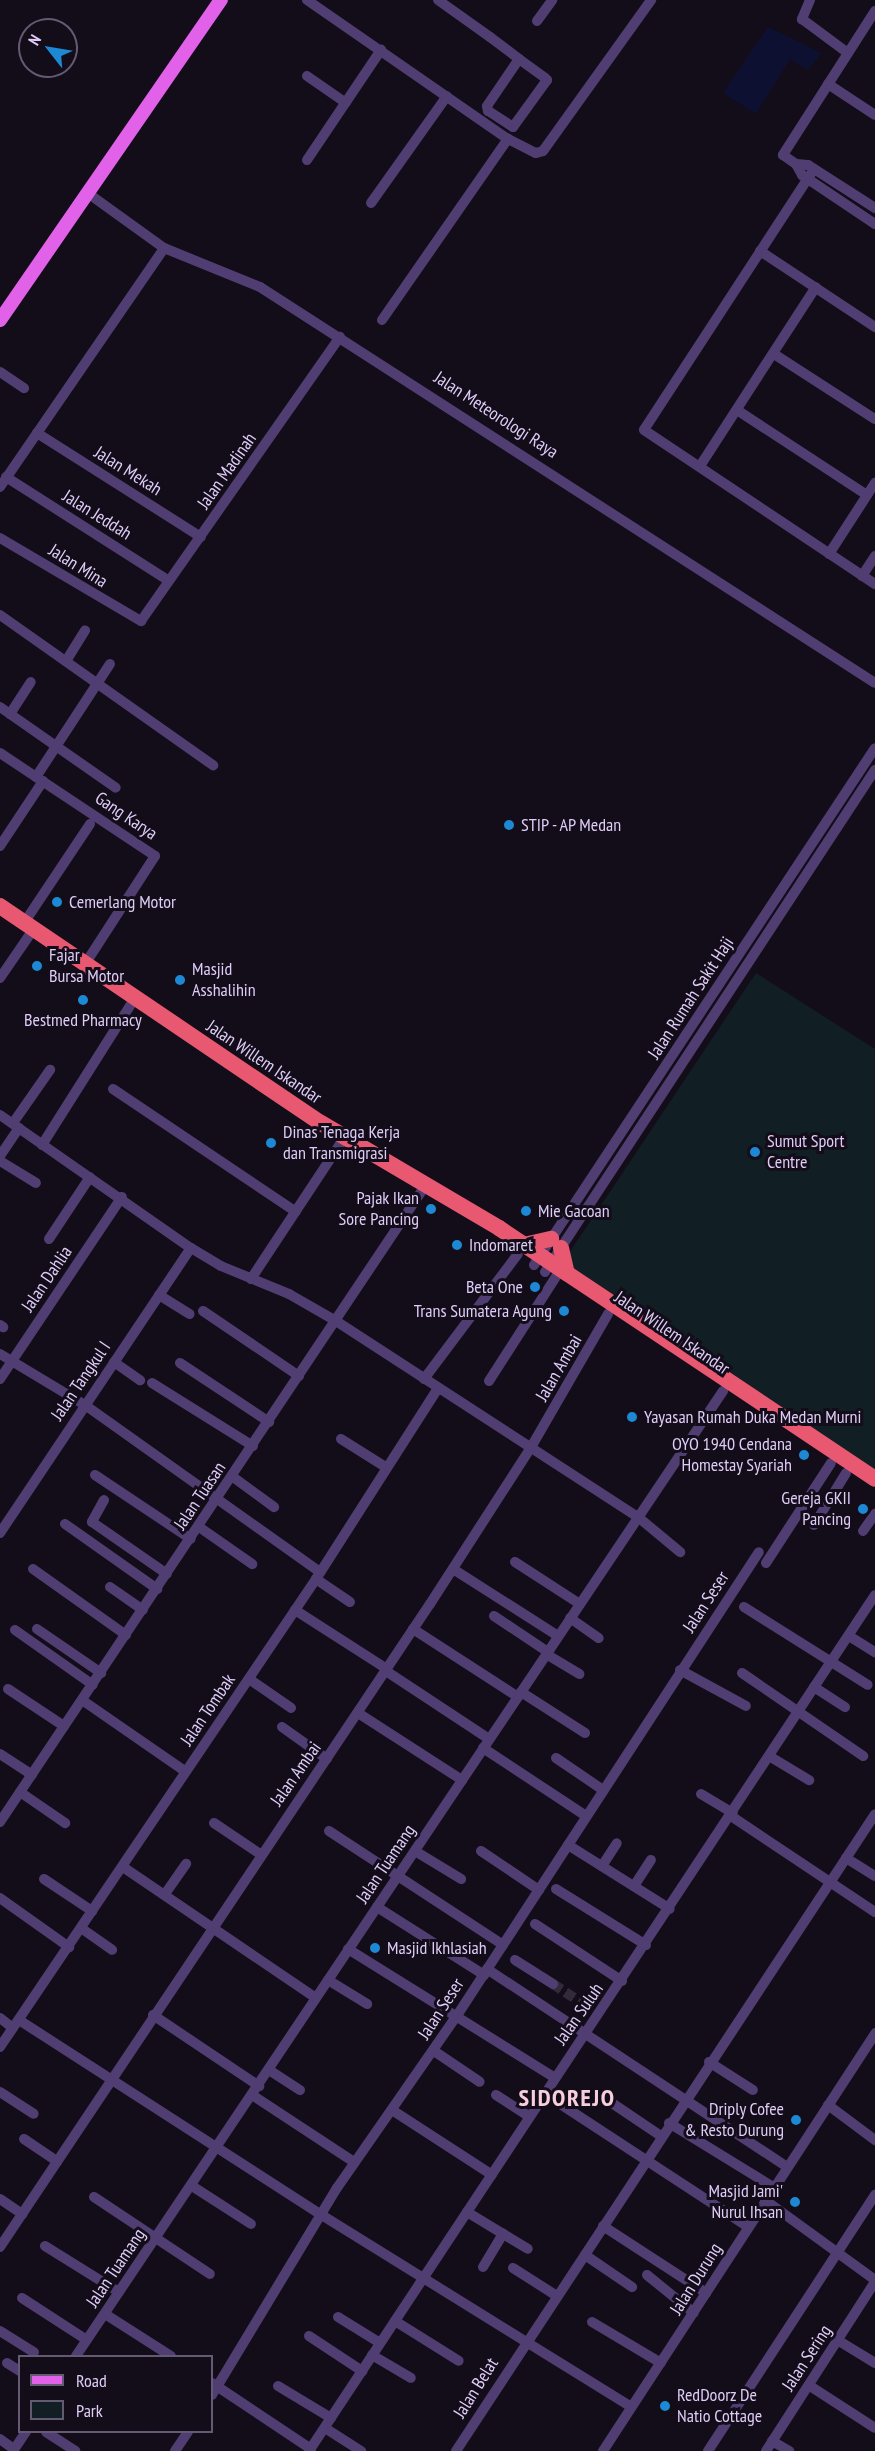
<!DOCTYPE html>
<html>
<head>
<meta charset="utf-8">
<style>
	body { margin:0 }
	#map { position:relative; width:875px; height:2451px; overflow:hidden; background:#130d1a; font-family:"PT Sans Narrow",sans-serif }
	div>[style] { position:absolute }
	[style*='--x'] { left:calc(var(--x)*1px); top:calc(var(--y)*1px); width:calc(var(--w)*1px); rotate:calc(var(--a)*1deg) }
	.green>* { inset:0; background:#111e23 }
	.water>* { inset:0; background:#0e1032 }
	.minor-tunnel>* { height:10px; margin-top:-5px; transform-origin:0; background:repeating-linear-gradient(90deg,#322a3b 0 10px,transparent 0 15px) }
	.minor>* { height:10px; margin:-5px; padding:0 5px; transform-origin:5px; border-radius:5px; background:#503e73 }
	.major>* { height:14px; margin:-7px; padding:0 7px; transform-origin:7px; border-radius:7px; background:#e162e9 }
	.highway>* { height:16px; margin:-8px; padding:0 8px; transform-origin:8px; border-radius:8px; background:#e85870 }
	.dots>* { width:16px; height:16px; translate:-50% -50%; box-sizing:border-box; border:3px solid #130d1a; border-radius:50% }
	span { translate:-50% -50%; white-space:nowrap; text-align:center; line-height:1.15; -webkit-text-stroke:6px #130d1a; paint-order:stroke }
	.street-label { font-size:18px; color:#dfcdf8 }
	.poi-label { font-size:18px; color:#dfcdf8 }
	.left { translate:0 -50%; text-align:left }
	.right { translate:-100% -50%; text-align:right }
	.district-label { font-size:24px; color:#f8cedc; font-weight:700; letter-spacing:1.5px }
	.legend { position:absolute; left:18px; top:2355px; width:195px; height:78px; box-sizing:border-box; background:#130d1a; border:2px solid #655a73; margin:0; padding:8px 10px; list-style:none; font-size:18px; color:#dfcdf8 }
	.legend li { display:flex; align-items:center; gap:12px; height:30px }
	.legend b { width:30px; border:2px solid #655a73 }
	.north { position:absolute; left:18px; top:18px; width:60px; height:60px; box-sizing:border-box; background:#130d1a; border:2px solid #655a73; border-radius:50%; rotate:301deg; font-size:16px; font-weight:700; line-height:24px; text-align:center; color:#dfcdf8 }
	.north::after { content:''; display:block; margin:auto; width:21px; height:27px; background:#1d88d3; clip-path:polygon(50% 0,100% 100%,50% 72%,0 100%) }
</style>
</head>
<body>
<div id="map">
	<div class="green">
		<i style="clip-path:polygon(756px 973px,875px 1049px,875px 1470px,570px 1266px,567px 1256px)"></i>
	</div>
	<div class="water">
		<i style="clip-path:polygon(768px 27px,822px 53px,808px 70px,790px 59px,756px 114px,723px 93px)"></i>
	</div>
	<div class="minor-tunnel">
		<i style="--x:553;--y:1984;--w:45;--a:33.3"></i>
	</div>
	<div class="minor">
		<i style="--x:307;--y:0;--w:244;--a:34.7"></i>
		<i style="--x:508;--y:139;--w:31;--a:27"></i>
		<i style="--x:536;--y:153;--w:7;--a:-16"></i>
		<i style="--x:543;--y:151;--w:186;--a:-54.4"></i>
		<i style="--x:438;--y:0;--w:64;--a:35.4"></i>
		<i style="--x:490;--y:37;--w:36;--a:37"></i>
		<i style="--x:519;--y:59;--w:32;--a:36"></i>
		<i style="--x:545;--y:78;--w:3;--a:45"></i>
		<i style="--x:547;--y:80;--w:58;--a:125.9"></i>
		<i style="--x:513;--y:127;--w:30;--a:-147"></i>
		<i style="--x:488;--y:111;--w:5;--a:-101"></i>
		<i style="--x:487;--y:106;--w:57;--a:-55.8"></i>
		<i style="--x:810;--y:0;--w:21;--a:113"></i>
		<i style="--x:802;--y:19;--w:57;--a:36.5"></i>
		<i style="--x:875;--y:11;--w:171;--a:122.6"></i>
		<i style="--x:783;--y:155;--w:16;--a:35"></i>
		<i style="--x:796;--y:164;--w:12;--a:5"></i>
		<i style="--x:808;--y:165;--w:80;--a:32.7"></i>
		<i style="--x:537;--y:21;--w:26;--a:-54"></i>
		<i style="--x:307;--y:76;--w:47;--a:34.7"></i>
		<i style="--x:828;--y:84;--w:56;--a:33.4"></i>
		<i style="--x:307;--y:160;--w:133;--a:-56.1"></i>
		<i style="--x:796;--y:164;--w:13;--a:61"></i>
		<i style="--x:802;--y:175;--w:88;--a:33.9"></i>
		<i style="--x:814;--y:169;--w:311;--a:123.1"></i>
		<i style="--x:644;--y:430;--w:278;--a:33.7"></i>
		<i style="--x:89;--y:194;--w:92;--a:35.8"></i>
		<i style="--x:164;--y:248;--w:104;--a:22.1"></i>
		<i style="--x:260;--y:287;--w:731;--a:32.78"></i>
		<i style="--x:371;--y:203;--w:131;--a:-54.6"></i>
		<i style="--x:760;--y:251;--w:138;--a:33.5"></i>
		<i style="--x:382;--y:320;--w:221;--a:-55.2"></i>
		<i style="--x:774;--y:354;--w:120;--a:32.8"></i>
		<i style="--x:0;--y:372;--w:29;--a:34"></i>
		<i style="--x:737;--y:410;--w:155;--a:33.2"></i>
		<i style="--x:37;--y:433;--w:194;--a:32.4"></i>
		<i style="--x:700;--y:466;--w:213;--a:-57.1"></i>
		<i style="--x:6;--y:477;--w:193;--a:32.5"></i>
		<i style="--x:0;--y:487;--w:290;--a:-55.5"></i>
		<i style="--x:0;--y:538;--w:164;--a:30.5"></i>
		<i style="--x:141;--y:621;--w:347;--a:-55"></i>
		<i style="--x:829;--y:554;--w:85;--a:-57.1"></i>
		<i style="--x:862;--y:576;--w:24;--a:-57"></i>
		<i style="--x:0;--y:615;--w:261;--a:35.2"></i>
		<i style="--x:66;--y:661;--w:36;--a:-58"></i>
		<i style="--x:0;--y:707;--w:141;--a:34.9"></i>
		<i style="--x:10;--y:714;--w:38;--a:-57"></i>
		<i style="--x:0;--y:753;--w:186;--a:33.6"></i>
		<i style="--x:155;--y:856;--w:129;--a:122.9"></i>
		<i style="--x:36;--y:777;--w:135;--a:-56.8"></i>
		<i style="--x:0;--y:846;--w:78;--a:-56.5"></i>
		<i style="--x:24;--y:923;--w:119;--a:-56.3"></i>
		<i style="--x:0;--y:978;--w:58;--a:-55.5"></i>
		<i style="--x:113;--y:1089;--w:220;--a:33.9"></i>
		<i style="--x:0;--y:1115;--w:233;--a:34.9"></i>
		<i style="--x:191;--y:1248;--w:35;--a:31"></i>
		<i style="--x:221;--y:1266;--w:74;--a:22.4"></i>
		<i style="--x:289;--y:1294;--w:54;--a:29.9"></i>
		<i style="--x:336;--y:1321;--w:360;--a:33"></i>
		<i style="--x:638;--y:1517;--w:55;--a:39.8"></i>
		<i style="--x:13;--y:1123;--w:65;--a:-55.1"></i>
		<i style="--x:42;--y:1145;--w:174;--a:-57.7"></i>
		<i style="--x:0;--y:1156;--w:34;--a:-56"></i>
		<i style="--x:0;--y:1161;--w:42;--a:31.4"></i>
		<i style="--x:49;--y:1239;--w:74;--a:-56.5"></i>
		<i style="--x:534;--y:1265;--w:619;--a:-56.59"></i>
		<i style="--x:545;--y:1272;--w:601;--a:-56.68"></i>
		<i style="--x:251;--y:1279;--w:169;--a:-56.6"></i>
		<i style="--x:159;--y:1295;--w:36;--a:32"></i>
		<i style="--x:203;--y:1311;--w:116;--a:34.1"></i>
		<i style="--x:0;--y:1325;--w:4;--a:34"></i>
		<i style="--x:0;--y:1354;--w:99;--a:31"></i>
		<i style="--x:85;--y:1405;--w:288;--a:35.4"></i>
		<i style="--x:114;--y:1362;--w:32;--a:35"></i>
		<i style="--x:180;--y:1363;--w:107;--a:33.5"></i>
		<i style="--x:0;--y:1379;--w:219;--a:-56.2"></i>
		<i style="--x:424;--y:1379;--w:156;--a:-53.1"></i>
		<i style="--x:489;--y:1381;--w:133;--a:-57.3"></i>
		<i style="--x:152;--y:1383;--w:119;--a:32"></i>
		<i style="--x:341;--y:1439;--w:54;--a:32.2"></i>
		<i style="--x:95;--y:1475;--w:115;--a:33.7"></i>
		<i style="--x:233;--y:1477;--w:51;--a:36.2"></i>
		<i style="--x:104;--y:1500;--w:25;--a:119"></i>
		<i style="--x:92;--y:1522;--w:91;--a:34.7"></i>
		<i style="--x:65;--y:1524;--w:113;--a:35.2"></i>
		<i style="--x:814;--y:1525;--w:61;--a:-58.4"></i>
		<i style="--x:199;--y:1527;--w:65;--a:34.9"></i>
		<i style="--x:863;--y:1531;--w:21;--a:-55"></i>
		<i style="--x:0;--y:1533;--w:343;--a:-56.2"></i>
		<i style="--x:515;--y:1562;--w:77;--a:32.9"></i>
		<i style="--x:766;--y:1563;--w:119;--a:-57"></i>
		<i style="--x:33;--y:1569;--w:114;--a:35.4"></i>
		<i style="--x:453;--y:1569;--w:125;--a:32.5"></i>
		<i style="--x:316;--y:1579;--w:41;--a:34.1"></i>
		<i style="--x:110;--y:1587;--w:40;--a:34.9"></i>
		<i style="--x:744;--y:1607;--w:146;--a:32.2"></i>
		<i style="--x:295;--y:1610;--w:109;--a:32.7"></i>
		<i style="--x:494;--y:1616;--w:65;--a:33.7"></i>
		<i style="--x:570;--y:1618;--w:35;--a:35"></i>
		<i style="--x:37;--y:1629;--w:78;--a:34.5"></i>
		<i style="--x:413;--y:1629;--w:125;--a:32.9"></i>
		<i style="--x:15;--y:1630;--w:95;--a:35.2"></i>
		<i style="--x:849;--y:1636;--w:31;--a:32"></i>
		<i style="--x:546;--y:1654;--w:39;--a:31"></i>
		<i style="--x:680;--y:1670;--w:75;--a:28.6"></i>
		<i style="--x:386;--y:1671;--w:123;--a:33.4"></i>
		<i style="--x:742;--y:1673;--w:147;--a:34.4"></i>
		<i style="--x:249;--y:1679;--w:51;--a:34.6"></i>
		<i style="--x:814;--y:1687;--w:37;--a:33"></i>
		<i style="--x:8;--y:1689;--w:67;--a:33.5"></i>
		<i style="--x:521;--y:1692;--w:76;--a:32.6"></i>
		<i style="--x:82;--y:1700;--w:126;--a:34.7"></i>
		<i style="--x:358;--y:1713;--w:124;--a:32.8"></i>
		<i style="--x:282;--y:1727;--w:55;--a:35.4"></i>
		<i style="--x:483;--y:1748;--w:123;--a:33.4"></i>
		<i style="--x:0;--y:1754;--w:38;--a:33"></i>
		<i style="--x:769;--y:1756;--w:47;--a:31"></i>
		<i style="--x:556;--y:1758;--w:57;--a:34.2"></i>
		<i style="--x:20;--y:1792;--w:55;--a:34.6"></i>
		<i style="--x:701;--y:1794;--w:37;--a:31"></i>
		<i style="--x:731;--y:1816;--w:173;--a:33.7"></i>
		<i style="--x:0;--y:1822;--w:765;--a:-56.25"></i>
		<i style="--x:214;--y:1823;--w:55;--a:34"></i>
		<i style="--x:329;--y:1831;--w:208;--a:33.2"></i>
		<i style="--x:568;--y:1845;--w:120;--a:32.1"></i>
		<i style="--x:415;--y:1851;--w:54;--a:31.3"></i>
		<i style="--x:481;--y:1851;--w:70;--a:33.9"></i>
		<i style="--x:846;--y:1858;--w:34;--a:32"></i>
		<i style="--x:602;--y:1866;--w:27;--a:-57"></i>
		<i style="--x:123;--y:1867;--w:233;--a:34.2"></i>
		<i style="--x:44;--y:1879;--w:58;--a:33.7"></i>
		<i style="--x:634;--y:1886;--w:31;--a:-57"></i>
		<i style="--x:556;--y:1889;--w:106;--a:31.9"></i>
		<i style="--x:165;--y:1894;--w:37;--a:-55"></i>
		<i style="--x:0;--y:1898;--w:85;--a:35.4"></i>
		<i style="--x:377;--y:1907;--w:127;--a:32.4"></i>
		<i style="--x:535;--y:1924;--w:104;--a:33.2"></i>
		<i style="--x:81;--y:1928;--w:38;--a:35"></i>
		<i style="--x:348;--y:1949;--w:244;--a:31.9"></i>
		<i style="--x:515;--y:1960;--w:45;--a:32.3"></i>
		<i style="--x:487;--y:1969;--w:358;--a:33.4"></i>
		<i style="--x:328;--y:1980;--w:46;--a:31.6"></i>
		<i style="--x:153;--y:2015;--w:128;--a:33.8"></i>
		<i style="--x:0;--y:2018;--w:16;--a:38"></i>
		<i style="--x:19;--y:2020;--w:358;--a:32.8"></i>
		<i style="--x:320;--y:2214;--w:366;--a:31.8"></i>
		<i style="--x:0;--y:2047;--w:565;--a:-55.97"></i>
		<i style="--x:316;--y:1579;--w:227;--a:-57.4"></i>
		<i style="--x:434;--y:2051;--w:55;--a:34"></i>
		<i style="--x:709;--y:2062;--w:52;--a:32.5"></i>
		<i style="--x:269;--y:2070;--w:37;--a:33"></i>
		<i style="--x:0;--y:2092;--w:40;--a:32.9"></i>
		<i style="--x:545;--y:2094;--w:243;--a:33.2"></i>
		<i style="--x:252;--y:2095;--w:122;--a:33.3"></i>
		<i style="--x:496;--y:2095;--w:40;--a:32.9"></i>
		<i style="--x:603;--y:2097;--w:70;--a:33.9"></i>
		<i style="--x:828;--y:2105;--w:59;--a:36.7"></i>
		<i style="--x:392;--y:2110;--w:119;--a:33"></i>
		<i style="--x:669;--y:2123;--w:122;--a:31.6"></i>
		<i style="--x:24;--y:2139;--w:40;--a:34"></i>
		<i style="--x:192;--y:2186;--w:70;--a:32.8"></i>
		<i style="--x:94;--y:2197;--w:139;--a:33.6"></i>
		<i style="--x:0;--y:2199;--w:27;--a:34"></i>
		<i style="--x:765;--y:2200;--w:136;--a:36"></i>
		<i style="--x:467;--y:2212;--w:71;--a:31.2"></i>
		<i style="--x:603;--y:2226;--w:123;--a:33"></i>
		<i style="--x:45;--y:2246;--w:87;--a:31.9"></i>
		<i style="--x:0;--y:2247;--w:774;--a:-56.23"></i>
		<i style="--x:430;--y:1604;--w:184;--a:-57.2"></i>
		<i style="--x:530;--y:1449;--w:156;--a:-60"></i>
		<i style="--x:585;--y:2255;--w:57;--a:34.2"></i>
		<i style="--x:483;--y:2267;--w:39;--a:-59"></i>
		<i style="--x:513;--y:2268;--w:52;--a:32.5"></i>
		<i style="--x:647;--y:2275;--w:60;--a:39"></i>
		<i style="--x:22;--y:2298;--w:77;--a:32.9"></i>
		<i style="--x:105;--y:2314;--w:78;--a:32.5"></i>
		<i style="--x:338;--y:2317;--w:49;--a:31.8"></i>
		<i style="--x:395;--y:2321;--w:75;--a:32"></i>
		<i style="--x:592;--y:2322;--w:80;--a:30.7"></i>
		<i style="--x:0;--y:2331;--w:40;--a:32"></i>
		<i style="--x:309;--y:2336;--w:64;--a:33.4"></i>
		<i style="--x:839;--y:2341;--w:42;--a:31.4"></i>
		<i style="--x:372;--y:2355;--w:45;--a:30.5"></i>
		<i style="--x:76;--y:2356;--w:1162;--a:-56.16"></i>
		<i style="--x:7;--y:2363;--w:15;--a:32"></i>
		<i style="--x:212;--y:2383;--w:119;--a:33.7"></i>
		<i style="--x:278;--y:2386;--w:62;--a:31.1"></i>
		<i style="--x:810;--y:2386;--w:77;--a:32.9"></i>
		<i style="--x:212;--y:2395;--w:242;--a:-58.9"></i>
		<i style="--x:337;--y:2188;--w:212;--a:-55.2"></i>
		<i style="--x:458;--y:2014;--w:551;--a:-56.92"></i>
		<i style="--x:325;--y:2428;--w:43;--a:32.6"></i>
		<i style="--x:46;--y:2432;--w:35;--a:33"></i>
		<i style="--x:0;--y:2439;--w:17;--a:36"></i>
		<i style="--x:772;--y:2441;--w:20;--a:30"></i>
		<i style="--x:13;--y:2451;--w:23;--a:-56"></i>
		<i style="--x:175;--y:2451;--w:23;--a:-56"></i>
		<i style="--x:309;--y:2451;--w:1026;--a:-56.53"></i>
		<i style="--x:456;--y:2451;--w:762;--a:-56.66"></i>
		<i style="--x:603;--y:2451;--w:499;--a:-56.9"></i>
		<i style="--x:708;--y:2451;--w:306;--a:-56.9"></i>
		<i style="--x:766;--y:2451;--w:201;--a:-57.2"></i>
	</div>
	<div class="major">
		<i style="--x:0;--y:320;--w:389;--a:-55.4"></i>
	</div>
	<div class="highway">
		<i style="--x:0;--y:906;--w:387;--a:34.1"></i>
		<i style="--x:321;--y:1123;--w:207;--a:30.5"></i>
		<i style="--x:499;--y:1228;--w:452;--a:33.7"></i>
		<i style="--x:524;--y:1245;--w:28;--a:-13"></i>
		<i style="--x:561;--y:1248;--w:26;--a:77"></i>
	</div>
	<div class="dots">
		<i style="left:509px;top:825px;background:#1d88d3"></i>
		<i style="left:57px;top:902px;background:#1d88d3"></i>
		<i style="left:37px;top:966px;background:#1d88d3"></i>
		<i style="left:180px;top:980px;background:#1d88d3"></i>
		<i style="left:83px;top:1000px;background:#1d88d3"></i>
		<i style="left:271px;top:1143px;background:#1d88d3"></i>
		<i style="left:755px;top:1152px;background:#1d88d3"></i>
		<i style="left:431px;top:1209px;background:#1d88d3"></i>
		<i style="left:526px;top:1211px;background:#1d88d3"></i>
		<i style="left:457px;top:1245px;background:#1d88d3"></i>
		<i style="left:535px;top:1287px;background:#1d88d3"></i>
		<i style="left:564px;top:1311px;background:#1d88d3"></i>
		<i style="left:632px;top:1417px;background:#1d88d3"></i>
		<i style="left:804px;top:1455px;background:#1d88d3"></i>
		<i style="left:863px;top:1509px;background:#1d88d3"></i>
		<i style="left:375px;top:1948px;background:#1d88d3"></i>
		<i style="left:796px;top:2120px;background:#1d88d3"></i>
		<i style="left:795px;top:2202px;background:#1d88d3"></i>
		<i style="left:665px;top:2406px;background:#1d88d3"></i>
	</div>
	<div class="street-label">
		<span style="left:496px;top:415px;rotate:33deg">Jalan Meteorologi Raya</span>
		<span style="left:128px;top:471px;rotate:32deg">Jalan Mekah</span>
		<span style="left:227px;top:471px;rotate:-55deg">Jalan Madinah</span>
		<span style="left:97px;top:515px;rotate:32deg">Jalan Jeddah</span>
		<span style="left:78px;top:566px;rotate:32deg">Jalan Mina</span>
		<span style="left:126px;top:816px;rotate:34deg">Gang Karya</span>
		<span style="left:691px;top:998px;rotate:-57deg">Jalan Rumah Sakit Haji</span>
		<span style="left:264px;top:1062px;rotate:34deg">Jalan Willem Iskandar</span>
		<span style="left:47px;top:1279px;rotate:-56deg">Jalan Dahlia</span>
		<span style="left:672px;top:1333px;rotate:34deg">Jalan Willem Iskandar</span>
		<span style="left:559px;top:1368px;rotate:-60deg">Jalan Ambai</span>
		<span style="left:81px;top:1381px;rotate:-56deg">Jalan Tangkul I</span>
		<span style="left:200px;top:1496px;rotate:-56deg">Jalan Tuasan</span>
		<span style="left:706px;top:1602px;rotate:-57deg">Jalan Seser</span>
		<span style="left:208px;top:1710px;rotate:-56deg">Jalan Tombak</span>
		<span style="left:296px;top:1774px;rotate:-55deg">Jalan Ambai</span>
		<span style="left:386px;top:1864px;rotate:-56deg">Jalan Tuamang</span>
		<span style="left:441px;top:2009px;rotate:-57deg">Jalan Seser</span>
		<span style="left:579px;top:2014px;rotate:-55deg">Jalan Suluh</span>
		<span style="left:116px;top:2268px;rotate:-56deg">Jalan Tuamang</span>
		<span style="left:696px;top:2279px;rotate:-58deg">Jalan Durung</span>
		<span style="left:807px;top:2358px;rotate:-57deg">Jalan Sering</span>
		<span style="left:476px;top:2388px;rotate:-58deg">Jalan Belat</span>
	</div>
	<div class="poi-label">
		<span class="left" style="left:521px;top:825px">STIP - AP Medan</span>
		<span class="left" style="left:69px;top:902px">Cemerlang Motor</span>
		<span class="left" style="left:49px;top:966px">Fajar<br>Bursa Motor</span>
		<span class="left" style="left:192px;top:980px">Masjid<br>Asshalihin</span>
		<span style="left:83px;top:1020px">Bestmed Pharmacy</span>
		<span class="left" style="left:283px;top:1143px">Dinas Tenaga Kerja<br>dan Transmigrasi</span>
		<span class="left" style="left:767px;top:1152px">Sumut Sport<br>Centre</span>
		<span class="right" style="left:419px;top:1209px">Pajak Ikan<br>Sore Pancing</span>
		<span class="left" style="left:538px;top:1211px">Mie Gacoan</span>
		<span class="left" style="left:469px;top:1245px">Indomaret</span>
		<span class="right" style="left:523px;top:1287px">Beta One</span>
		<span class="right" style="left:552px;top:1311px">Trans Sumatera Agung</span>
		<span class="left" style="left:644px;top:1417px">Yayasan Rumah Duka Medan Murni</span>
		<span class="right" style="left:792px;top:1455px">OYO 1940 Cendana<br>Homestay Syariah</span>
		<span class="right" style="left:851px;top:1509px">Gereja GKII<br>Pancing</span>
		<span class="left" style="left:387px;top:1948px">Masjid Ikhlasiah</span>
		<span class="right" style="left:784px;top:2120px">Driply Cofee<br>&amp; Resto Durung</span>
		<span class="right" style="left:783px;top:2202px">Masjid Jami'<br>Nurul Ihsan</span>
		<span class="left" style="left:677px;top:2406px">RedDoorz De<br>Natio Cottage</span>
	</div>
	<div class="district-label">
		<span style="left:567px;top:2098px">SIDOREJO</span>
	</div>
	<ul class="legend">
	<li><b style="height:8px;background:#e162e9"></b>Road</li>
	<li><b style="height:16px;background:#111e23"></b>Park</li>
	</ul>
	<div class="north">N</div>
</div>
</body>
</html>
